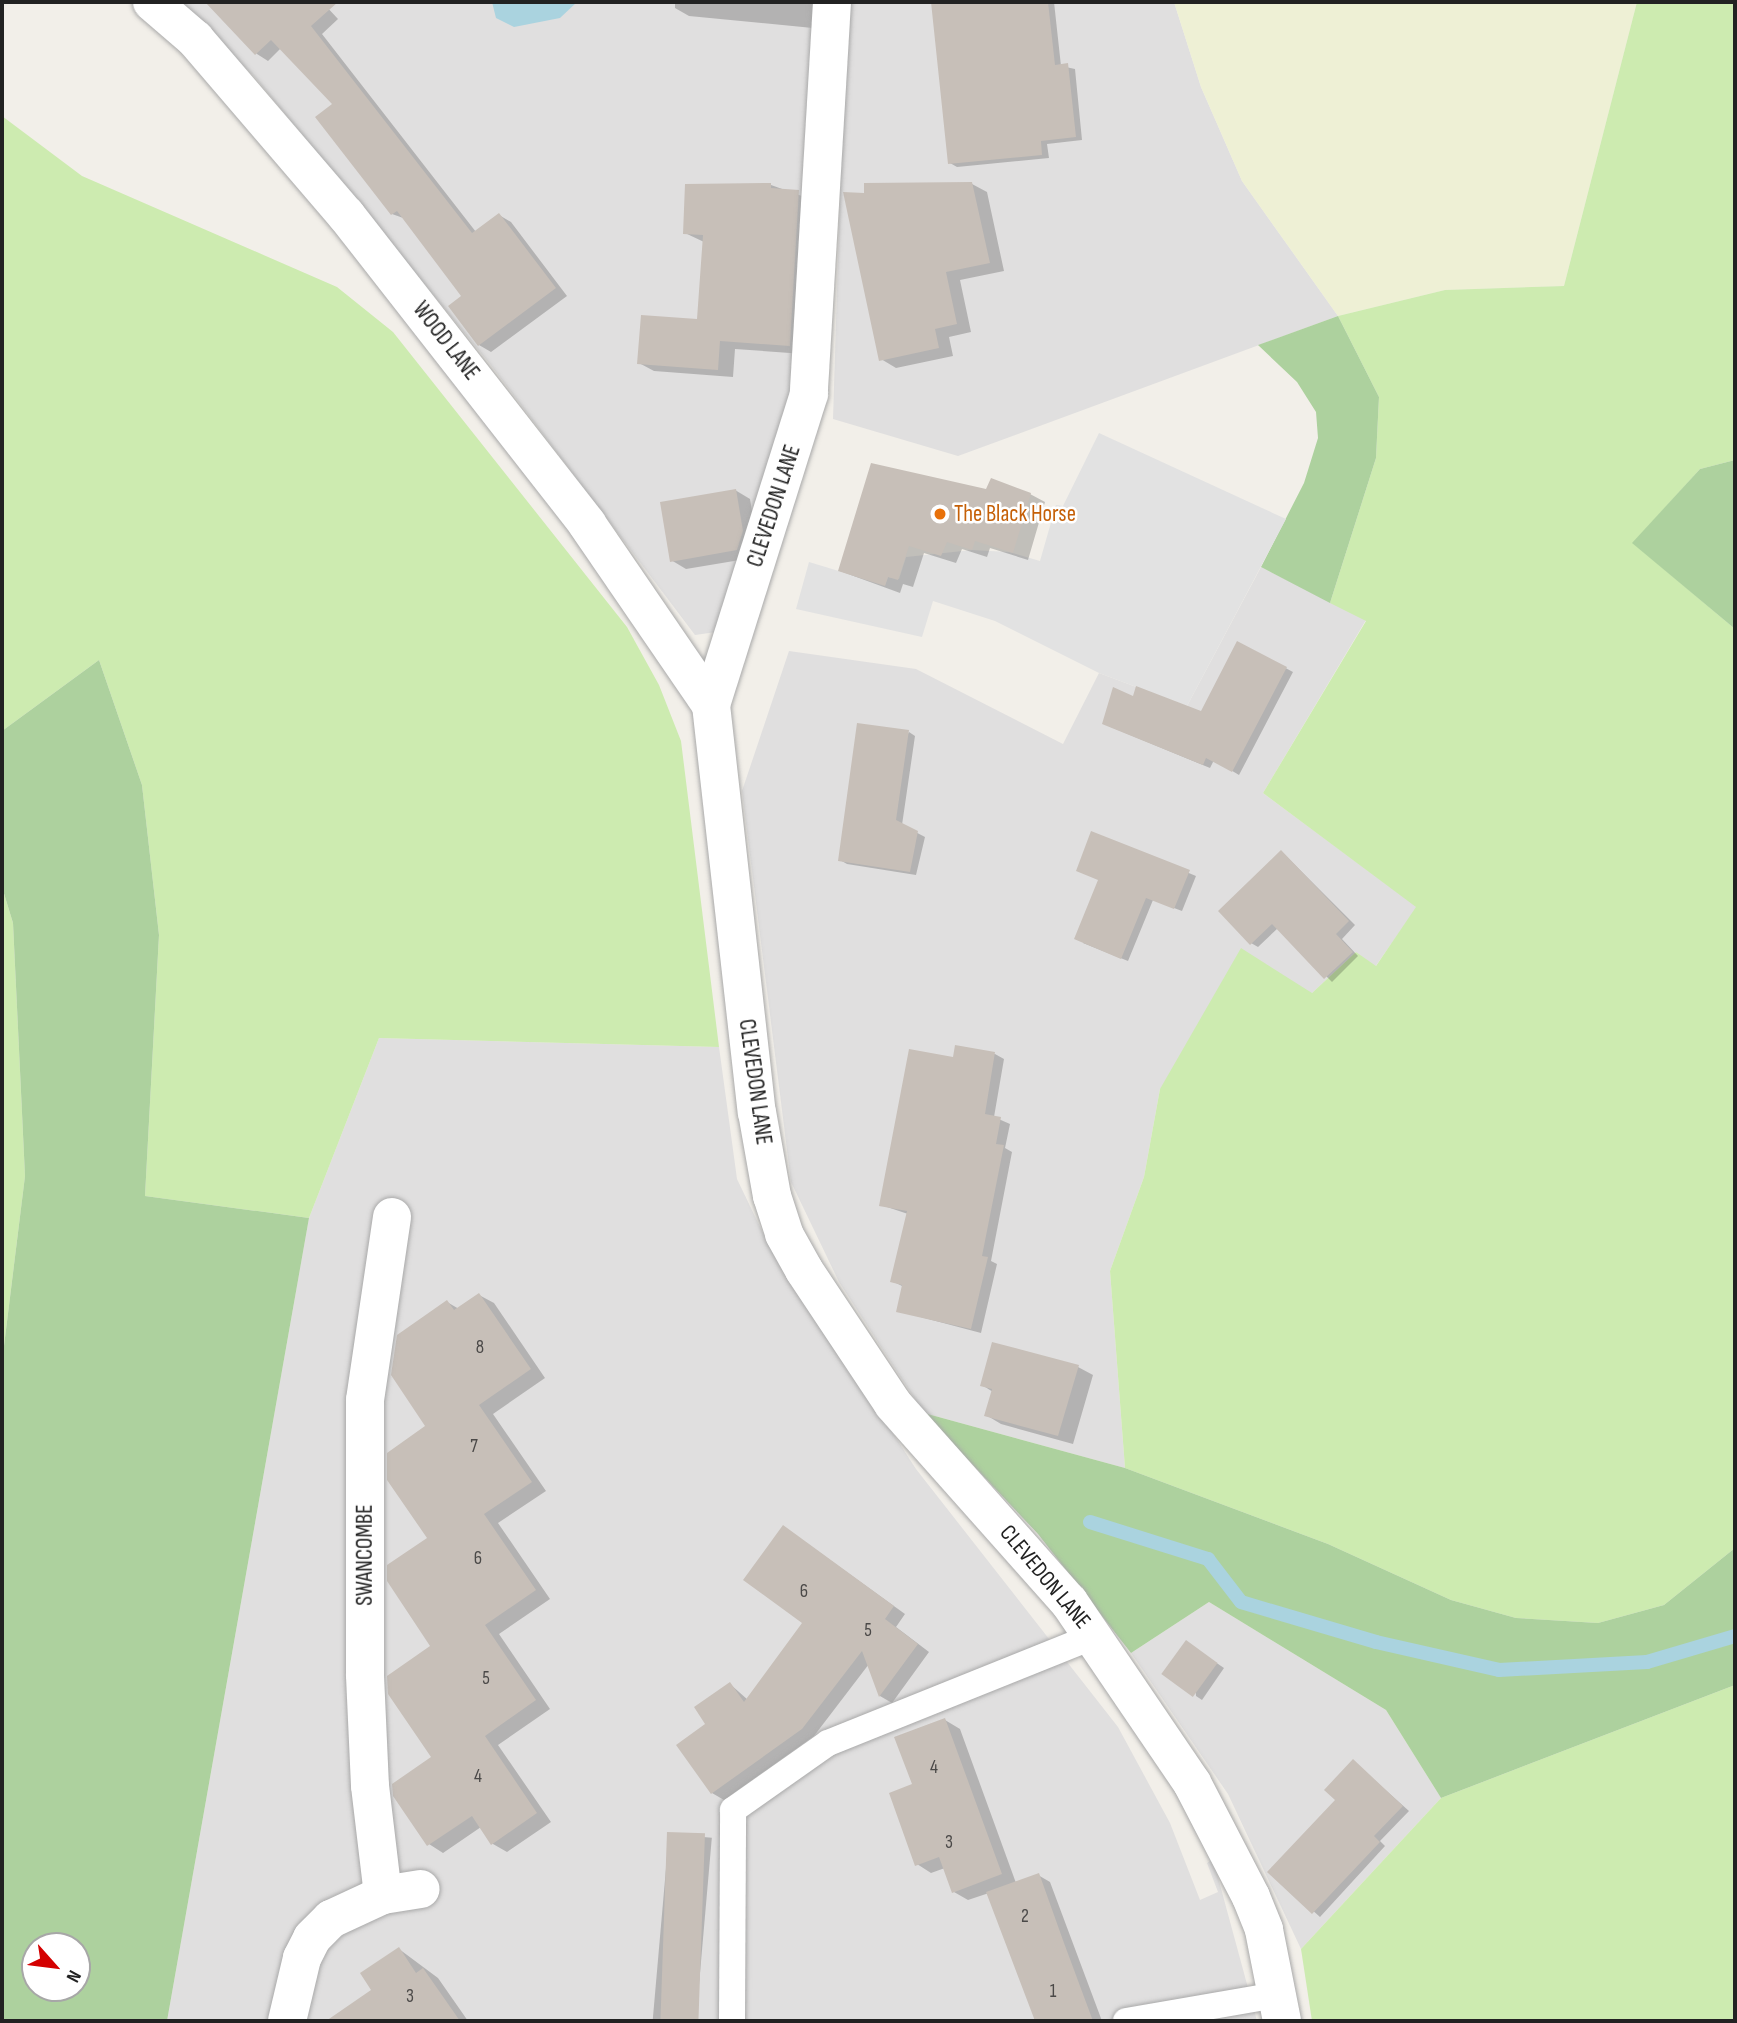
<!DOCTYPE html>
<html>
<head>
<meta charset="utf-8">
<style>
	body { margin:0 }
	#map { position:relative; width:1737px; height:2023px; overflow:hidden; background:#f2efe9; font-family:"Sofia Sans Condensed",sans-serif }
	div>[style] { position:absolute }
	[style*='--x'] { left:calc(var(--x)*1px); top:calc(var(--y)*1px); width:calc(var(--w)*1px); rotate:calc(var(--a)*1deg) }
	.residential>* { inset:0; background:#e0dfdf }
	.farmland>* { inset:0; background:#eef0d5 }
	.grass>* { inset:0; background:#cdebb0 }
	.forest>* { inset:0; background:#add19e }
	.parking>* { inset:0; background:#e2e2e2 }
	.water>* { inset:0; background:#aad3df }
	.shadow>* { inset:0; background:#0003; transform-origin:0 0 }
	.stream>* { height:14px; margin:-7px; padding:0 7px; transform-origin:7px; border-radius:7px; background:#aad3df }
	.building>* { inset:0; background:#c7bfb8; transform-origin:0 0 }
	.roads { filter:drop-shadow(0 0 2px #a9a9a9) drop-shadow(0 0 2px #a9a9a9) }
	.lane>* { height:26px; margin:-13px; padding:0 13px; transform-origin:13px; border-radius:13px; background:#fff }
	.street>* { height:38px; margin:-19px; padding:0 19px; transform-origin:19px; border-radius:19px; background:#fff }
	.dots>* { width:19px; height:19px; translate:-50% -50%; box-sizing:border-box; border:4px solid #fff; border-radius:50% }
	span { translate:-50% -50%; white-space:nowrap; text-align:center; line-height:1.15; -webkit-text-stroke:5px #fff; paint-order:stroke }
	.number-label { font-size:19px; color:#4b4948 }
	.number-label span { -webkit-text-stroke-width:0 }
	.street-label { font-size:23px; color:#222 }
	.food-label { font-size:23px; color:#c56008 }
	.left { translate:0 -50%; text-align:left }
	.frame { position:absolute; inset:0; border:4px solid #222; pointer-events:none }
	.north { position:absolute; left:21px; top:1932px; width:70px; height:70px; box-sizing:border-box; background:#fff; border:2px solid #a7a7a7; border-radius:50%; rotate:118deg; font-size:19px; font-weight:700; line-height:28px; text-align:center; color:#222 }
	.north::after { content:''; display:block; margin:auto; width:24px; height:32px; background:#d40000; clip-path:polygon(50% 0,100% 100%,50% 72%,0 100%) }
</style>
</head>
<body>
<div id="map">
	<div class="residential">
		<i style="clip-path:polygon(177px 2px,813px 2px,800px 382px,723px 631px,695px 635px,490px 364px,254px 76px)"></i>
		<i style="clip-path:polygon(846px 2px,1174px 2px,1201px 87px,1242px 181px,1338px 316px,958px 456px,833px 419px)"></i>
		<i style="clip-path:polygon(1261px 567px,1366px 620px,1263px 793px,1417px 907px,1375px 967px,1356px 952px,1312px 993px,1160px 1089px,1144px 1177px,1110px 1271px,1125px 1468px,924px 1413px,839px 1282px,791px 1182px,742px 791px,789px 651px,916px 669px,1063px 744px,1099px 673px,1187px 706px)"></i>
		<i style="clip-path:polygon(379px 1038px,719px 1047px,737px 1179px,762px 1231px,916px 1469px,1118px 1727px,1170px 1823px,1200px 1900px,1218px 1892px,1207px 1863px,1213px 1859px,1257px 2021px,167px 2021px,309px 1218px)"></i>
		<i style="clip-path:polygon(1209px 1602px,1386px 1710px,1441px 1798px,1301px 1949px,1228px 1794px,1131px 1653px)"></i>
	</div>
	<div class="farmland">
		<i style="clip-path:polygon(1174px 2px,1637px 2px,1564px 286px,1445px 290px,1338px 316px,1242px 181px,1201px 87px)"></i>
	</div>
	<div class="grass">
		<i style="clip-path:polygon(1637px 2px,1735px 2px,1735px 460px,1700px 469px,1633px 543px,1735px 629px,1735px 1548px,1664px 1605px,1598px 1623px,1516px 1618px,1451px 1600px,1328px 1544px,1125px 1468px,1110px 1271px,1144px 1177px,1160px 1089px,1241px 948px,1312px 993px,1356px 952px,1376px 966px,1416px 907px,1263px 793px,1366px 621px,1330px 603px,1376px 458px,1379px 397px,1338px 316px,1445px 290px,1564px 286px)"></i>
		<i style="clip-path:polygon(2px 116px,82px 176px,337px 287px,393px 332px,627px 627px,659px 685px,681px 741px,719px 1047px,379px 1038px,309px 1218px,145px 1196px,159px 935px,142px 785px,99px 660px,2px 731px)"></i>
		<i style="clip-path:polygon(2px 887px,13px 923px,25px 1176px,2px 1362px)"></i>
		<i style="clip-path:polygon(1735px 1685px,1735px 2021px,1312px 2021px,1301px 1949px,1441px 1798px)"></i>
	</div>
	<div class="forest">
		<i style="clip-path:polygon(1338px 316px,1379px 397px,1376px 458px,1330px 603px,1261px 567px,1304px 483px,1318px 438px,1316px 412px,1297px 382px,1258px 345px)"></i>
		<i style="clip-path:polygon(1735px 460px,1735px 629px,1632px 543px,1700px 469px)"></i>
		<i style="clip-path:polygon(evenodd,99px 660px,142px 785px,159px 935px,145px 1196px,309px 1218px,167px 2021px,2px 2021px,2px 1362px,25px 1176px,13px 923px,2px 887px,2px 731px,99px 660px,77px 1946px,77px 1988px,35px 1988px,35px 1946px,77px 1946px)"></i>
		<i style="clip-path:polygon(924px 1413px,1125px 1468px,1328px 1544px,1451px 1600px,1516px 1618px,1598px 1623px,1664px 1605px,1735px 1548px,1735px 1685px,1441px 1798px,1386px 1710px,1209px 1602px,1131px 1653px,1038px 1534px)"></i>
	</div>
	<div class="parking">
		<i style="clip-path:polygon(1099px 433px,1286px 519px,1187px 706px,1099px 673px,995px 621px,933px 601px,922px 637px,796px 609px,809px 562px,885px 585px,888px 577px,899px 579px,906px 557px,972px 550px,1009px 552px,1040px 561px,1056px 505px,1063px 506px)"></i>
	</div>
	<div class="water">
		<i style="clip-path:polygon(492px 2px,577px 2px,560px 18px,514px 27px,496px 18px)"></i>
	</div>
	<div class="shadow">
		<i style="clip-path:polygon(220px 2px,329px 2px,325px 5px,338px 19px,322px 34px,476px 232px,499px 215px,511px 222px,567px 296px,491px 352px,479px 345px,464px 296px,406px 219px,392px 214px,335px 104px,281px 48px,268px 61px,257px 54px,218px 13px,225px 7px)"></i>
		<i style="clip-path:polygon(675px 2px,829px 2px,823px 29px,689px 16px,675px 8px)"></i>
		<i style="clip-path:polygon(933px 2px,1054px 2px,1061px 66px,1075px 69px,1082px 140px,1047px 144px,1049px 158px,957px 167px,950px 163px)"></i>
		<i style="clip-path:polygon(972px 184px,987px 192px,1004px 271px,960px 280px,971px 332px,949px 337px,953px 356px,896px 368px,881px 359px,865px 195px)"></i>
		<i style="clip-path:polygon(771px 185px,813px 200px,804px 354px,735px 349px,733px 377px,654px 371px,639px 363px,699px 320px,704px 242px,685px 233px)"></i>
		<i style="clip-path:polygon(735px 490px,750px 499px,757px 540px,752px 558px,686px 569px,671px 560px)"></i>
		<i style="clip-path:polygon(1030px 494px,1045px 502px,1028px 560px,990px 548px,987px 557px,962px 549px,956px 563px,924px 553px,913px 587px,903px 584px,900px 593px,840px 571px)"></i>
		<i style="clip-path:polygon(1238px 643px,1293px 672px,1239px 775px,1214px 760px,1210px 768px,1111px 727px,1134px 699px,1202px 714px)"></i>
		<i style="clip-path:polygon(909px 732px,915px 736px,902px 825px,925px 837px,916px 875px,847px 864px,840px 860px)"></i>
		<i style="clip-path:polygon(1092px 833px,1196px 876px,1182px 911px,1153px 900px,1128px 961px,1083px 943px,1100px 880px)"></i>
		<i style="clip-path:polygon(1282px 852px,1355px 925px,1342px 939px,1358px 956px,1332px 982px,1278px 928px,1258px 947px,1251px 943px)"></i>
		<i style="clip-path:polygon(995px 1054px,1004px 1059px,994px 1117px,1010px 1124px,1005px 1148px,1012px 1152px,991px 1261px,997px 1264px,981px 1333px,898px 1311px,904px 1287px,892px 1281px,908px 1214px,881px 1205px,954px 1059px)"></i>
		<i style="clip-path:polygon(479px 1295px,494px 1303px,545px 1378px,493px 1414px,546px 1491px,498px 1523px,550px 1599px,499px 1634px,550px 1709px,498px 1745px,551px 1822px,507px 1852px,493px 1844px,481px 1827px,443px 1853px,429px 1844px,434px 1758px,428px 1427px,447px 1302px,459px 1309px)"></i>
		<i style="clip-path:polygon(1078px 1367px,1093px 1375px,1073px 1444px,1001px 1424px,986px 1415px,993px 1392px,982px 1385px)"></i>
		<i style="clip-path:polygon(784px 1527px,905px 1614px,896px 1627px,929px 1652px,892px 1703px,880px 1696px,869px 1664px,814px 1736px,724px 1800px,712px 1793px,708px 1724px,730px 1684px,748px 1700px,804px 1623px)"></i>
		<i style="clip-path:polygon(1193px 1647px,1224px 1668px,1202px 1700px,1196px 1696px)"></i>
		<i style="clip-path:polygon(945px 1720px,960px 1729px,1016px 1883px,1038px 1875px,1050px 1882px,1102px 2021px,1036px 2021px,989px 1893px,968px 1900px,954px 1892px,945px 1868px,931px 1873px,917px 1864px,914px 1785px)"></i>
		<i style="clip-path:polygon(1353px 1761px,1409px 1811px,1380px 1841px,1385px 1846px,1320px 1917px,1270px 1872px,1337px 1799px)"></i>
		<i style="left:669px;top:1834px;width:43px;height:187px;rotate:5deg"></i>
		<i style="clip-path:polygon(399px 1949px,438px 1978px,468px 2021px,329px 2021px,374px 1991px)"></i>
	</div>
	<div class="stream">
		<i style="--x:1090;--y:1522;--w:124;--a:17.4"></i>
		<i style="--x:1208;--y:1559;--w:54;--a:52.5"></i>
		<i style="--x:1241;--y:1602;--w:141;--a:16.5"></i>
		<i style="--x:1376;--y:1642;--w:126;--a:12.8"></i>
		<i style="--x:1499;--y:1670;--w:148;--a:-3.1"></i>
		<i style="--x:1647;--y:1662;--w:92;--a:-16.5"></i>
	</div>
	<div class="building">
		<i style="clip-path:polygon(205px 2px,338px 2px,311px 26px,472px 233px,499px 213px,556px 288px,478px 346px,448px 306px,461px 296px,397px 211px,391px 215px,315px 117px,332px 104px,271px 40px,255px 55px)"></i>
		<i style="clip-path:polygon(931px 2px,1048px 2px,1055px 65px,1068px 63px,1076px 137px,1041px 141px,1042px 155px,948px 164px)"></i>
		<i style="clip-path:polygon(972px 182px,990px 263px,946px 272px,957px 324px,935px 329px,939px 348px,879px 361px,843px 192px,864px 193px,864px 183px)"></i>
		<i style="clip-path:polygon(771px 183px,771px 188px,799px 190px,790px 346px,720px 341px,718px 370px,637px 364px,641px 315px,697px 319px,703px 235px,683px 234px,685px 184px)"></i>
		<i style="clip-path:polygon(871px 463px,986px 489px,991px 478px,1031px 493px,1013px 553px,975px 541px,972px 550px,947px 542px,941px 556px,909px 546px,898px 580px,888px 577px,885px 586px,838px 571px)"></i>
		<i style="clip-path:polygon(736px 489px,743px 531px,737px 550px,670px 562px,660px 502px)"></i>
		<i style="clip-path:polygon(1237px 641px,1287px 667px,1232px 772px,1206px 758px,1203px 765px,1102px 724px,1113px 687px,1133px 696px,1136px 686px,1201px 711px)"></i>
		<i style="clip-path:polygon(857px 723px,909px 730px,896px 820px,918px 831px,910px 872px,838px 861px)"></i>
		<i style="clip-path:polygon(1091px 831px,1190px 870px,1174px 909px,1146px 898px,1121px 959px,1074px 939px,1098px 880px,1076px 871px)"></i>
		<i style="clip-path:polygon(1281px 850px,1349px 921px,1336px 934px,1353px 952px,1324px 979px,1272px 924px,1250px 945px,1218px 911px)"></i>
		<i style="clip-path:polygon(955px 1045px,995px 1052px,985px 1114px,1001px 1117px,996px 1144px,1004px 1145px,982px 1256px,988px 1257px,971px 1329px,896px 1312px,902px 1285px,890px 1282px,907px 1211px,879px 1206px,909px 1049px,953px 1057px)"></i>
		<i style="clip-path:polygon(479px 1293px,531px 1369px,479px 1405px,532px 1482px,484px 1514px,536px 1590px,485px 1625px,536px 1700px,485px 1736px,537px 1813px,491px 1845px,472px 1816px,427px 1846px,393px 1796px,392px 1784px,431px 1757px,388px 1694px,387px 1676px,430px 1646px,387px 1581px,387px 1565px,427px 1538px,387px 1480px,387px 1453px,425px 1426px,391px 1375px,397px 1335px,447px 1300px,454px 1310px)"></i>
		<i style="clip-path:polygon(992px 1342px,1079px 1365px,1058px 1436px,984px 1416px,992px 1389px,980px 1386px)"></i>
		<i style="clip-path:polygon(783px 1525px,894px 1606px,885px 1619px,918px 1644px,879px 1697px,862px 1651px,802px 1729px,711px 1794px,676px 1745px,705px 1724px,694px 1707px,730px 1682px,744px 1702px,802px 1623px,743px 1580px)"></i>
		<i style="left:1186px;top:1640px;width:39px;height:42px;rotate:36deg"></i>
		<i style="clip-path:polygon(945px 1718px,1002px 1874px,952px 1893px,939px 1857px,915px 1866px,889px 1793px,912px 1784px,894px 1737px)"></i>
		<i style="clip-path:polygon(1353px 1759px,1403px 1806px,1374px 1836px,1380px 1842px,1312px 1914px,1267px 1872px,1335px 1800px,1324px 1790px)"></i>
		<i style="left:667px;top:1832px;width:38px;height:189px;rotate:2deg"></i>
		<i style="clip-path:polygon(1039px 1873px,1064px 1943px,1093px 2021px,1035px 2021px,986px 1892px)"></i>
		<i style="clip-path:polygon(399px 1947px,416px 1973px,423px 1968px,460px 2021px,326px 2021px,371px 1990px,360px 1973px)"></i>
	</div>
	<div class="roads">
		<div class="lane">
			<i style="--x:732;--y:2021;--w:211;--a:-89.7"></i>
			<i style="--x:733;--y:1810;--w:116;--a:-35.2"></i>
			<i style="--x:828;--y:1743;--w:287;--a:-21.9"></i>
			<i style="--x:1126;--y:2021;--w:153;--a:-9.8"></i>
		</div>
		<div class="street">
			<i style="--x:152;--y:2;--w:57;--a:40.7"></i>
			<i style="--x:195;--y:39;--w:232;--a:49.4"></i>
			<i style="--x:346;--y:215;--w:392;--a:52"></i>
			<i style="--x:587;--y:524;--w:219;--a:55.6"></i>
			<i style="--x:832;--y:2;--w:393;--a:93.4"></i>
			<i style="--x:809;--y:394;--w:326;--a:107.5"></i>
			<i style="--x:711;--y:705;--w:410;--a:83.6"></i>
			<i style="--x:757;--y:1112;--w:85;--a:79.9"></i>
			<i style="--x:772;--y:1196;--w:40;--a:72"></i>
			<i style="--x:784;--y:1234;--w:41;--a:60.9"></i>
			<i style="--x:804;--y:1270;--w:161;--a:56.4"></i>
			<i style="--x:893;--y:1404;--w:265;--a:48.4"></i>
			<i style="--x:1069;--y:1602;--w:219;--a:55.8"></i>
			<i style="--x:1192;--y:1783;--w:128;--a:62.6"></i>
			<i style="--x:1251;--y:1897;--w:35;--a:68"></i>
			<i style="--x:1264;--y:1930;--w:93;--a:78.8"></i>
			<i style="--x:383;--y:1895;--w:110;--a:-96.8"></i>
			<i style="--x:370;--y:1786;--w:112;--a:-92.6"></i>
			<i style="--x:365;--y:1674;--w:274;--a:-90"></i>
			<i style="--x:365;--y:1400;--w:185;--a:-81.6"></i>
			<i style="--x:287;--y:2021;--w:65;--a:-76.6"></i>
			<i style="--x:302;--y:1958;--w:22;--a:-63"></i>
			<i style="--x:312;--y:1938;--w:27;--a:-45"></i>
			<i style="--x:331;--y:1919;--w:57;--a:-24.8"></i>
			<i style="--x:383;--y:1895;--w:38;--a:-9"></i>
		</div>
	</div>
	<div class="dots">
		<i style="left:940px;top:514px;background:#e8710a"></i>
	</div>
	<div class="number-label">
		<span style="left:480px;top:1348px">8</span>
		<span style="left:474px;top:1447px">7</span>
		<span style="left:478px;top:1559px">6</span>
		<span style="left:804px;top:1592px">6</span>
		<span style="left:868px;top:1631px">5</span>
		<span style="left:486px;top:1679px">5</span>
		<span style="left:934px;top:1768px">4</span>
		<span style="left:478px;top:1777px">4</span>
		<span style="left:949px;top:1843px">3</span>
		<span style="left:1025px;top:1917px">2</span>
		<span style="left:1053px;top:1992px">1</span>
		<span style="left:410px;top:1997px">3</span>
	</div>
	<div class="street-label">
		<span style="left:446px;top:341px;rotate:52deg">WOOD LANE</span>
		<span style="left:774px;top:506px;rotate:-72deg">CLEVEDON LANE</span>
		<span style="left:755px;top:1082px;rotate:82deg">CLEVEDON LANE</span>
		<span style="left:365px;top:1555px;rotate:-90deg">SWANCOMBE</span>
		<span style="left:1045px;top:1577px;rotate:50deg">CLEVEDON LANE</span>
	</div>
	<div class="food-label">
		<span class="left" style="left:954px;top:514px">The Black Horse</span>
	</div>
	<div class="frame"></div>
	<div class="north">N</div>
</div>
</body>
</html>
